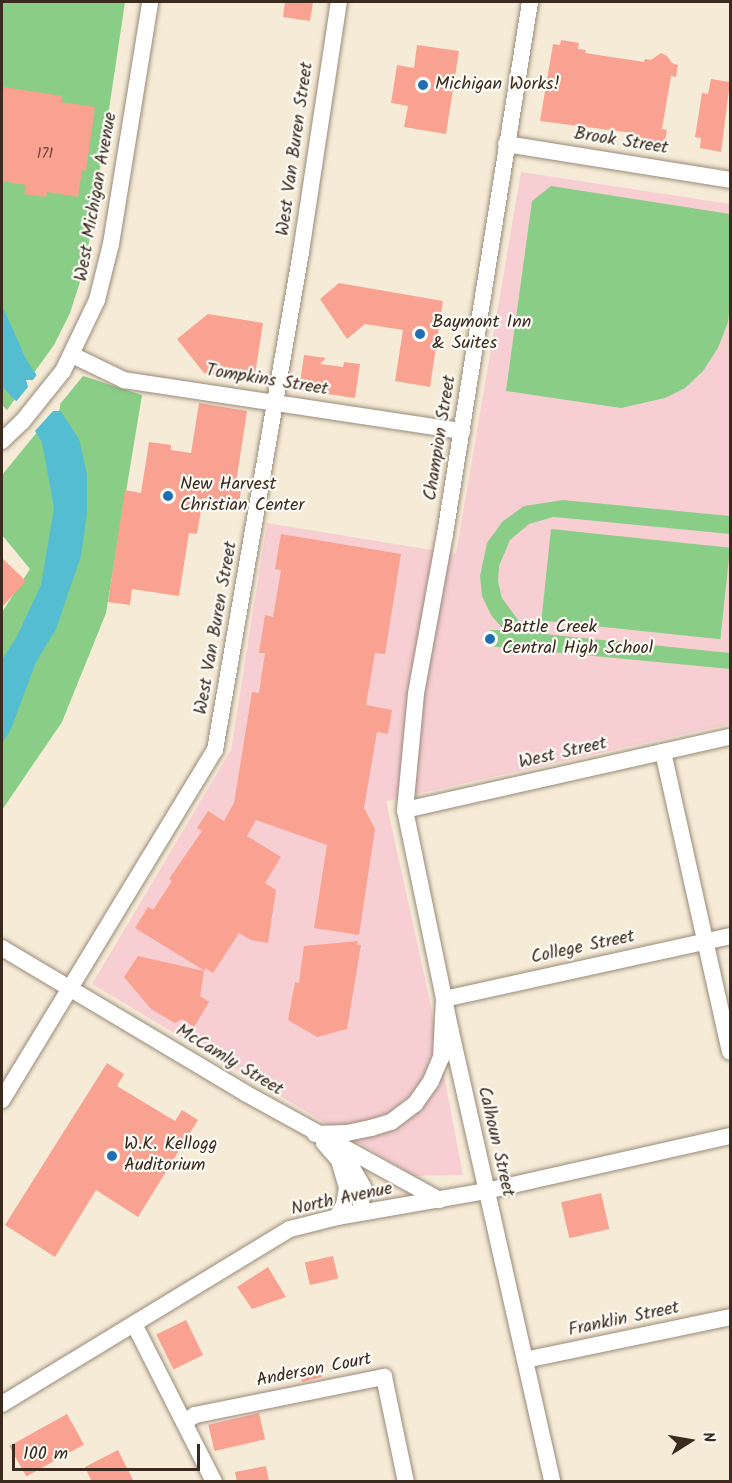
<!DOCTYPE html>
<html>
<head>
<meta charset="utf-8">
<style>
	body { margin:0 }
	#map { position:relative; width:732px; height:1483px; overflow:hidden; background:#f6ebd7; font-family:Kalam,sans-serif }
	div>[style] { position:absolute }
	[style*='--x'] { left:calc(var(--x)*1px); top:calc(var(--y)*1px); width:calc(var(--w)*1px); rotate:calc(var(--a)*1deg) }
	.built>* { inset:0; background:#f7cfd3 }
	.green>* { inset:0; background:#89cd87; transform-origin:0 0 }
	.water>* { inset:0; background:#55bdd2 }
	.pier>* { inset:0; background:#f6ebd7 }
	.building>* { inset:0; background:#f9a292; transform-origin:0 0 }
	.roads { filter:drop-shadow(0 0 2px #988a7a) drop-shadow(0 0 2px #988a7a) }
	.minor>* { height:16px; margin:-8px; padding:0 8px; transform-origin:8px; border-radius:8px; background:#fff }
	.dots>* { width:16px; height:16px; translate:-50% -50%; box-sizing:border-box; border:3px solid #fdfcf7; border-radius:50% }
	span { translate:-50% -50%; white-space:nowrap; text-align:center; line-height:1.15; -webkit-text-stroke:4.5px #fdfcf7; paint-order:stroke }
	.number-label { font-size:15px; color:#6a483b }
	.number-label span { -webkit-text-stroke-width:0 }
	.poi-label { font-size:18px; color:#3b2a1e }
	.left { translate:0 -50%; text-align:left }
	.street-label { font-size:18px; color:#3b2a1e }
	.frame { position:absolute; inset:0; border:3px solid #3b2a1e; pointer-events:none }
	.north { position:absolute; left:660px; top:1411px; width:60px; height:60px; -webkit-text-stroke:4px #fdfcf7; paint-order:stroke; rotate:79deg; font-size:16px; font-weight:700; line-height:24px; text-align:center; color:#3b2a1e }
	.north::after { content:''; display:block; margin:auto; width:21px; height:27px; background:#3b2a1e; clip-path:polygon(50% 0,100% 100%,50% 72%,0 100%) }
	.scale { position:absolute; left:12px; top:1444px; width:188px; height:27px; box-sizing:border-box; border:3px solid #3b2a1e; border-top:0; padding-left:8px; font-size:18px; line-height:21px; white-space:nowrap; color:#3b2a1e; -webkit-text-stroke:4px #fdfcf7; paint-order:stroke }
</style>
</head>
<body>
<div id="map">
	<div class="built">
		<i style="clip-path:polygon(521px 172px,730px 204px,730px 724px,386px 801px,429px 997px,463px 1175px,414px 1176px,92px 984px,231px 750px,267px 523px,456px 554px)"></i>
	</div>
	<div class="green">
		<i style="clip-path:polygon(2px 2px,125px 2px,86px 263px,70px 313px,54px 345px,7px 410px,2px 405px)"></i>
		<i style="clip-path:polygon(551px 186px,730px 214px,730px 302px,728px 322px,718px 348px,703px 371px,685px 388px,665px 398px,621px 408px,506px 391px,532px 201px)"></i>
		<i style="clip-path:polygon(83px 376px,142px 395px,106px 613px,62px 722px,2px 810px,2px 612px,30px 569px,2px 535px,2px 475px)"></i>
		<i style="clip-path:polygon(563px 500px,730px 516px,730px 534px,565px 518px,553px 517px,529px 524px,510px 540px,499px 566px,498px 581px,502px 598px,518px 620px,544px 634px,730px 653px,730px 669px,489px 646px,490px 630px,504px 630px,491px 615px,482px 596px,480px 576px,487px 543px,502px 522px,524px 506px)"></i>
		<i style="left:551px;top:529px;width:180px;height:92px;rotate:6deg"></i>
	</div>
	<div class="water">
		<i style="clip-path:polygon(2px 305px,26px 359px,79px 439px,87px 474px,87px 513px,81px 556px,56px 629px,36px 662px,11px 729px,2px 744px,2px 660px,17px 636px,41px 585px,54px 508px,42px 442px,16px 401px,2px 386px)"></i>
	</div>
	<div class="pier">
		<i style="clip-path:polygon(39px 372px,60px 401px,60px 408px,59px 411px,53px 411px,34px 432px,14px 404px,28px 387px,26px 380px,33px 380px)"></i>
	</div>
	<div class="building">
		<i style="clip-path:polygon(285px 2px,313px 2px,310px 21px,283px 17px)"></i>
		<i style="clip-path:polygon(561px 40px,579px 43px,578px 49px,586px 50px,585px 53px,644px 62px,645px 59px,651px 60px,661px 53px,667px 56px,672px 63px,678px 65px,676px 77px,671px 76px,662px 129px,667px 130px,665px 142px,659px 141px,653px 147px,646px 147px,639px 138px,632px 137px,633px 133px,540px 121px,553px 44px,560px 45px)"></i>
		<i style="clip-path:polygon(417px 45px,459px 51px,446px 134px,404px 127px,408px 106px,391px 103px,397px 65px,414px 68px)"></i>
		<i style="clip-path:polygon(711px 79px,730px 82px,721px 152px,700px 148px,701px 138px,695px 137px,702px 93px,708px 94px)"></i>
		<i style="clip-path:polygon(4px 87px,62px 96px,61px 102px,95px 107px,86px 171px,82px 170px,78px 197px,47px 192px,46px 197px,24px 194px,26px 185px,2px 181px,2px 104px)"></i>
		<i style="clip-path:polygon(339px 283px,443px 301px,430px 387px,395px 381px,403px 330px,365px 324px,347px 339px,320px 299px)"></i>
		<i style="clip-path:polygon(208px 314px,263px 323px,254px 381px,204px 373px,177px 339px)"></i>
		<i style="clip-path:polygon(304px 355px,326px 358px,320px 364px,343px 367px,344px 362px,360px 364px,355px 398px,299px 390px)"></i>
		<i style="clip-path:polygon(199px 403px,247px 411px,236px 483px,242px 484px,239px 504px,203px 498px,197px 534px,189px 533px,179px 596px,132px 589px,130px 605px,108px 602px,125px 490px,141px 493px,149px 442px,171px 445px,171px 450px,191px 453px)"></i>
		<i style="clip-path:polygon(281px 534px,401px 554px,385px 654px,375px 653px,366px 705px,392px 710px,388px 734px,377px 732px,364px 808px,375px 829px,359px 935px,314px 928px,327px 845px,256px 820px,247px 836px,281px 857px,265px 883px,276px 890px,268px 943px,251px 940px,239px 933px,213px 973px,205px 968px,205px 971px,135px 928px,148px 907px,153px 910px,172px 881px,169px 879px,202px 831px,197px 828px,208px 811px,224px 821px,234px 803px,252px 692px,259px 693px,265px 653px,259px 653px,265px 615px,273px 617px,281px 570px,275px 569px)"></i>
		<i style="clip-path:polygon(2px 558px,26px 581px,2px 607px)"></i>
		<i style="clip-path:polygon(358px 941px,357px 945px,361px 945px,347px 1029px,317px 1037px,288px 1020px,295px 982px,299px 983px,304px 946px)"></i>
		<i style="clip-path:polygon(138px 956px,204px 971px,200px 996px,209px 1002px,194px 1027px,182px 1019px,175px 1023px,151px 1009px,124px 977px)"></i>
		<i style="clip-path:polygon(107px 1063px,124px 1074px,117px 1086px,175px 1121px,182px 1110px,198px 1120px,138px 1217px,96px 1190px,55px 1257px,5px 1225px)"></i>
		<i style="left:601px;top:1193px;width:37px;height:41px;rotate:77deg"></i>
		<i style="left:333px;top:1256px;width:23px;height:29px;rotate:77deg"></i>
		<i style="clip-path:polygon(268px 1267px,286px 1297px,252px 1309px,237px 1287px)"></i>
		<i style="left:186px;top:1320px;width:39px;height:33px;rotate:64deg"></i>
		<i style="clip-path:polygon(319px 1364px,322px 1377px,302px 1382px,299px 1371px)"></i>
		<i style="left:259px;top:1413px;width:27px;height:52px;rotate:77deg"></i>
		<i style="left:67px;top:1414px;width:35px;height:66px;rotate:61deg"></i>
		<i style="clip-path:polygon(118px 1450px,134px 1482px,92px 1482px,85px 1467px)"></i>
		<i style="clip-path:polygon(266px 1466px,269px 1482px,237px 1482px,235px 1472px)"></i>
	</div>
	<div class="roads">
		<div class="minor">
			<i style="--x:530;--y:2;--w:539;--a:99.08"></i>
			<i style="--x:445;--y:534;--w:163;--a:100.3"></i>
			<i style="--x:416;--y:694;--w:117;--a:95.4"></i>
			<i style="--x:405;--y:810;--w:227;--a:78.3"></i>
			<i style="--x:451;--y:1032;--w:461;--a:77.3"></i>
			<i style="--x:506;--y:144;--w:227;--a:9.1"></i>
			<i style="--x:72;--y:355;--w:58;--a:25.7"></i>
			<i style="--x:124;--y:380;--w:342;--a:8.6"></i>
			<i style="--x:2;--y:441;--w:28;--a:-44"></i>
			<i style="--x:22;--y:422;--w:65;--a:-51.2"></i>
			<i style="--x:63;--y:371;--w:79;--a:-64.4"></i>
			<i style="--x:97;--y:300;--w:58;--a:-76"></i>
			<i style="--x:111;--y:244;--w:245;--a:-80.8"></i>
			<i style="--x:663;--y:752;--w:307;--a:77.4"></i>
			<i style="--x:405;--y:810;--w:333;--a:-12.7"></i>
			<i style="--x:2;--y:948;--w:283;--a:30.8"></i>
			<i style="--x:245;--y:1093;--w:222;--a:28.8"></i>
			<i style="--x:2;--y:1100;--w:410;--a:-58.7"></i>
			<i style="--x:215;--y:750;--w:505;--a:-80.2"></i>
			<i style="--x:301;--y:252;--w:253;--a:-81.4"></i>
			<i style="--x:315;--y:1134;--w:32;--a:-2"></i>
			<i style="--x:347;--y:1133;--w:25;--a:-12"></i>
			<i style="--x:371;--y:1128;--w:21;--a:-17"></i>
			<i style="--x:391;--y:1122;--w:30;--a:-37"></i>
			<i style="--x:415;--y:1104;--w:28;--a:-55"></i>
			<i style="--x:431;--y:1081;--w:25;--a:-67"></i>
			<i style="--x:441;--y:1058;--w:59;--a:-87.1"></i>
			<i style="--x:444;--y:999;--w:293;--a:-12.4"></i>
			<i style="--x:324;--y:1143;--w:23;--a:49"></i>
			<i style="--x:339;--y:1160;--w:29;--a:74"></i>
			<i style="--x:347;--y:1188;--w:17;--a:100"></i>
			<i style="--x:344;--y:1205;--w:14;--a:120"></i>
			<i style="--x:339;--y:1160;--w:13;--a:27"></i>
			<i style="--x:351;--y:1166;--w:24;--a:60"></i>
			<i style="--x:363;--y:1187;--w:26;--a:97"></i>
			<i style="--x:134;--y:1324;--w:177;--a:63.1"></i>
			<i style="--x:525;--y:1360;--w:209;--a:-11.8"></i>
			<i style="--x:2;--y:1404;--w:337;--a:-31.3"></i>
			<i style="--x:290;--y:1229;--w:49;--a:-14.3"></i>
			<i style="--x:337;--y:1217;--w:151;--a:-9.9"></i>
			<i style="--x:486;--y:1191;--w:250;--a:-12.7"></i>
			<i style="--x:184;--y:1422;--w:13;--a:-32"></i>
			<i style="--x:195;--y:1415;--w:193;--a:-11.4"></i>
			<i style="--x:384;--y:1377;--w:107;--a:78.2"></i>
		</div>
	</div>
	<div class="dots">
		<i style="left:423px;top:85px;background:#1f6fb2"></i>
		<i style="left:420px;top:334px;background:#1f6fb2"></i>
		<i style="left:168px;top:496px;background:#1f6fb2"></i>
		<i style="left:490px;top:639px;background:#1f6fb2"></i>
		<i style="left:112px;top:1156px;background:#1f6fb2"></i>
	</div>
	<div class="number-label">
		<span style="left:45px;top:155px">171</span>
	</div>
	<div class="poi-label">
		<span class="left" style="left:435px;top:85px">Michigan Works!</span>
		<span class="left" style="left:432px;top:334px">Baymont Inn<br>&amp; Suites</span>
		<span class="left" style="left:180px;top:496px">New Harvest<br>Christian Center</span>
		<span class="left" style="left:502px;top:639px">Battle Creek<br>Central High School</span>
		<span class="left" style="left:124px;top:1156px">W.K. Kellogg<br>Auditorium</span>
	</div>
	<div class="street-label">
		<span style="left:621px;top:142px;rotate:9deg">Brook Street</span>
		<span style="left:296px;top:149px;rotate:-82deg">West Van Buren Street</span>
		<span style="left:97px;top:197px;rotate:-80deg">West Michigan Avenue</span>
		<span style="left:267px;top:381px;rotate:9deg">Tompkins Street</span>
		<span style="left:441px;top:438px;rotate:-81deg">Champion Street</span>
		<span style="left:217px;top:628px;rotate:-80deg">West Van Buren Street</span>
		<span style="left:563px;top:754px;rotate:-13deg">West Street</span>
		<span style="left:583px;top:948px;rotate:-12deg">College Street</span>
		<span style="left:229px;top:1061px;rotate:31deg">McCamly Street</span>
		<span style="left:495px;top:1142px;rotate:77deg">Calhoun Street</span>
		<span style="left:342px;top:1200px;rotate:-12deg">North Avenue</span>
		<span style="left:624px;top:1320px;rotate:-12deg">Franklin Street</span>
		<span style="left:314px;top:1371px;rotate:-11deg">Anderson Court</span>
	</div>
	<div class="frame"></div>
	<div class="north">N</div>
	<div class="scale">100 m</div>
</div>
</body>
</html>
